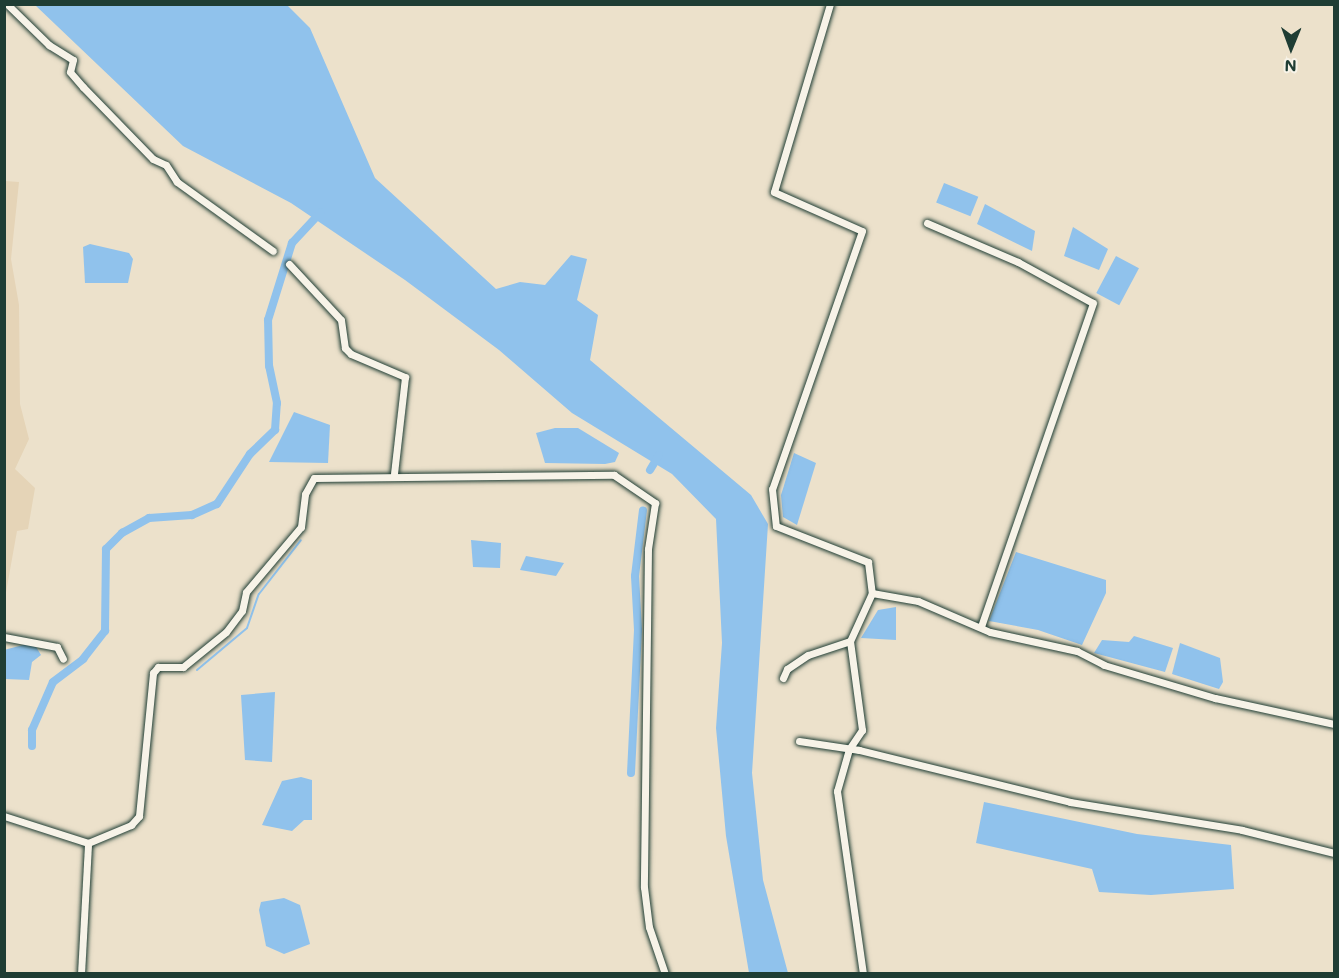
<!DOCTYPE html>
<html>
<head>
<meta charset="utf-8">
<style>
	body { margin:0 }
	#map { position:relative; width:1339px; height:978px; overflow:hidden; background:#ece1cb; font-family:Mali,sans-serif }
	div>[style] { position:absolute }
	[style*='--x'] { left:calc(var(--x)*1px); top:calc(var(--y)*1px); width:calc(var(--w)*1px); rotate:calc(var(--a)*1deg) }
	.built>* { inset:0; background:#e5d4b7 }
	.water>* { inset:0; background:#90c2ec; transform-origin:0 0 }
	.stream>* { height:2px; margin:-1px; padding:0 1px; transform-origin:1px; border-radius:1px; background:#90c2ec }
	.canal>* { height:8px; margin:-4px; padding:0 4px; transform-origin:4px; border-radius:4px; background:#90c2ec }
	.roads { filter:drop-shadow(0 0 2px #1f3d34) drop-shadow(0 0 2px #1f3d34) }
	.street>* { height:7px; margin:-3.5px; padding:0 3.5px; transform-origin:3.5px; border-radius:3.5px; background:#f7f3e8 }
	span { translate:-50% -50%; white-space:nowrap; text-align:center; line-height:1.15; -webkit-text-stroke:4.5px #f7f3e8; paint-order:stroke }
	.frame { position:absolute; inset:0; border:6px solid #1f3d34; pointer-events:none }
	.north { position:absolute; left:1261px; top:18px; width:60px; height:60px; -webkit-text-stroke:4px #f7f3e8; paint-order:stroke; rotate:181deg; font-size:16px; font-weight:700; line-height:24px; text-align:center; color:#1f3d34 }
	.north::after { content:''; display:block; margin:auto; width:21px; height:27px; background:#1f3d34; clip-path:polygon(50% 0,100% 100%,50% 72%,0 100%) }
</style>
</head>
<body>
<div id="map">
	<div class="built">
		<i style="clip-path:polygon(5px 181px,19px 182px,11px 259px,19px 305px,20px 404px,29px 439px,15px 469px,35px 488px,28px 529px,17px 531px,5px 598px)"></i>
	</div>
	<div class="water">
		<i style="clip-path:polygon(35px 5px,287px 5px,310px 28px,375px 178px,496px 289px,520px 282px,545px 285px,571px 255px,587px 259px,577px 300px,598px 315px,590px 360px,751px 495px,768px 524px,752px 773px,763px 880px,788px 973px,749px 973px,726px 836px,716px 728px,722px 643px,716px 519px,672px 474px,572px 413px,499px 350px,405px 280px,291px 203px,183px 146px)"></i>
		<i style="left:944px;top:183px;width:37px;height:21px;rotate:22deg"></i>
		<i style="clip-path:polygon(985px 204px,1035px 231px,1032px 251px,977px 224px)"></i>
		<i style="clip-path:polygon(1073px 227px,1108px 249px,1099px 270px,1064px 256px)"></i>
		<i style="clip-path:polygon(90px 244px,129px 253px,133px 259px,128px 283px,85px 283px,83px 247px)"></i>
		<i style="left:1116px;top:256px;width:26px;height:42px;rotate:28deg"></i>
		<i style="clip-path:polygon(294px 412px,330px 425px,328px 463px,269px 462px)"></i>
		<i style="clip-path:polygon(555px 428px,578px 428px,619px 453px,615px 462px,605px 464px,545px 463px,536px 433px)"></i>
		<i style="clip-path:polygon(794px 453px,816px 463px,797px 525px,783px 517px,781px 495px)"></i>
		<i style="clip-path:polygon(471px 540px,501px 543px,500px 568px,473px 567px)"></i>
		<i style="clip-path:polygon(1016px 552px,1106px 580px,1106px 593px,1082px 645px,1038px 630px,989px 621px)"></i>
		<i style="clip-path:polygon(526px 556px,564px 563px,556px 576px,520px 570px)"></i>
		<i style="clip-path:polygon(896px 607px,896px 640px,861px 638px,878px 610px)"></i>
		<i style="clip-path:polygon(1134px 636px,1173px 648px,1165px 672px,1094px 653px,1102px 640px,1129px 642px)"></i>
		<i style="clip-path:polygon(1180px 643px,1220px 658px,1223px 682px,1219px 689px,1172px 674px)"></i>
		<i style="clip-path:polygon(23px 645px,35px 645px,41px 655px,32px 662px,29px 680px,5px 679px,4px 650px)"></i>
		<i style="clip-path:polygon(275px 692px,272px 762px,245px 760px,241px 695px)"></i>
		<i style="clip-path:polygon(301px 777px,312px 780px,312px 820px,304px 820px,292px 831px,262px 825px,282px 781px)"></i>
		<i style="clip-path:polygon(984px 802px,1137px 834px,1231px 845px,1234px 889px,1151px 895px,1099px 892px,1092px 869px,976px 843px)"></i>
		<i style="clip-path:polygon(284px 898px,300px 905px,310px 944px,284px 954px,266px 946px,259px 910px,261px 902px)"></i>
	</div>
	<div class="stream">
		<i style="--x:197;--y:670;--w:65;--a:-40"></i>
		<i style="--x:247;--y:628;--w:36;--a:-71"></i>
		<i style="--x:259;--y:594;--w:68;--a:-52.1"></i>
	</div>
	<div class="canal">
		<i style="--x:650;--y:470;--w:17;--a:-59"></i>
		<i style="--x:32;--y:746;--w:16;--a:-90"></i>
		<i style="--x:32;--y:730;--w:52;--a:-66.4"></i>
		<i style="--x:53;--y:682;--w:38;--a:-37"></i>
		<i style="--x:83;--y:659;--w:36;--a:-52"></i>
		<i style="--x:105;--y:631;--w:82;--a:-89.3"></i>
		<i style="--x:106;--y:549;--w:23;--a:-45"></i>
		<i style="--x:122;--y:533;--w:31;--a:-29"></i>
		<i style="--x:149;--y:518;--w:43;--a:-4"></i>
		<i style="--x:192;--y:515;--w:27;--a:-24"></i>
		<i style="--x:217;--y:504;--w:60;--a:-56.6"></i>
		<i style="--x:250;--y:454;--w:35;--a:-44"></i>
		<i style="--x:275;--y:430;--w:27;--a:-86"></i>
		<i style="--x:277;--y:403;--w:38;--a:-102"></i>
		<i style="--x:269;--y:366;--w:46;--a:-91.2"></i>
		<i style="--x:268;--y:320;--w:81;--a:-72.7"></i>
		<i style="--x:292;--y:243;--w:42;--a:-46.9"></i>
		<i style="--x:631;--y:773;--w:143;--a:-87.2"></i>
		<i style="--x:638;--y:630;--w:54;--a:-93.2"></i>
		<i style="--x:635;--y:576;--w:66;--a:-83.1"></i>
	</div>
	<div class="roads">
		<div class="street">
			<i style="--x:7;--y:4;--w:59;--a:44.3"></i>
			<i style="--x:49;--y:45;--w:28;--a:32"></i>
			<i style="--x:73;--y:60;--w:12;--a:104"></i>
			<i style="--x:70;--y:72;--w:20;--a:49"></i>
			<i style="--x:83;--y:87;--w:100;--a:45.8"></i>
			<i style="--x:153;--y:159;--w:14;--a:25"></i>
			<i style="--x:166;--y:165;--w:20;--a:57"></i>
			<i style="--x:177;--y:182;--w:118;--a:35.7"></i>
			<i style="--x:830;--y:4;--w:196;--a:106.6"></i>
			<i style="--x:774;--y:192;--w:96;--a:23.9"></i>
			<i style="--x:862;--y:231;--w:273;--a:109.2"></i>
			<i style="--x:772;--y:489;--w:37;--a:84"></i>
			<i style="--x:776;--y:526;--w:99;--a:21.4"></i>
			<i style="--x:868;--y:562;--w:31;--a:83"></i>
			<i style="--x:872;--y:593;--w:53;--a:114.6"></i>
			<i style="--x:850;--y:641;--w:90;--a:82.3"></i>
			<i style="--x:862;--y:730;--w:23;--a:124"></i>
			<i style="--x:849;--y:749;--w:44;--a:105.9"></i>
			<i style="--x:837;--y:791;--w:185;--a:81.9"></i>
			<i style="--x:927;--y:223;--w:99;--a:23.2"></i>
			<i style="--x:1018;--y:262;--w:85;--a:28.7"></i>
			<i style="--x:1093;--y:303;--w:342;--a:109.1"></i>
			<i style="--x:289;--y:264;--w:76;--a:47.1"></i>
			<i style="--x:341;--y:320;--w:28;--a:82"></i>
			<i style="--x:345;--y:348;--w:8;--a:45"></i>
			<i style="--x:351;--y:354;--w:59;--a:23.1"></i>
			<i style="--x:405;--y:377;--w:98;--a:96.5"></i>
			<i style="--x:872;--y:593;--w:47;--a:9.9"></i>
			<i style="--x:918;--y:601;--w:78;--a:23.3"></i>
			<i style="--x:990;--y:632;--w:89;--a:12.3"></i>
			<i style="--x:1077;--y:651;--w:30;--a:27"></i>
			<i style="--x:1104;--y:665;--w:116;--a:16.6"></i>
			<i style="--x:1215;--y:698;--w:122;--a:12.3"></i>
			<i style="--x:4;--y:637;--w:54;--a:10.7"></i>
			<i style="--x:57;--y:647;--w:13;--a:63"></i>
			<i style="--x:783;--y:678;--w:10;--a:-66"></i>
			<i style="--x:787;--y:669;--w:25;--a:-34"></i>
			<i style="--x:808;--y:655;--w:44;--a:-18.4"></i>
			<i style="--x:799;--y:741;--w:61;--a:8.5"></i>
			<i style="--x:859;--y:750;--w:217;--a:13.8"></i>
			<i style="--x:1070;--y:802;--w:174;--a:9.2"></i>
			<i style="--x:1242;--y:830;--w:95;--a:14"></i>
			<i style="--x:4;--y:816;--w:88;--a:17.8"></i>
			<i style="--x:88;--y:843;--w:47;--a:-22.7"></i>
			<i style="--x:131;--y:825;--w:12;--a:-48"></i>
			<i style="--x:139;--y:816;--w:144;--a:-84.4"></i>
			<i style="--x:153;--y:673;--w:8;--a:-50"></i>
			<i style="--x:158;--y:667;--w:25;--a:0"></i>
			<i style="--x:183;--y:667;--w:55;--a:-39.1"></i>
			<i style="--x:226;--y:632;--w:26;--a:-53"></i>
			<i style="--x:242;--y:611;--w:19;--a:-78"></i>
			<i style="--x:246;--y:592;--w:85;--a:-49.8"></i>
			<i style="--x:301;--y:527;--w:33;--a:-83"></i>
			<i style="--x:305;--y:494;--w:18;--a:-61"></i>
			<i style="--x:314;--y:478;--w:300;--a:-0.6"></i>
			<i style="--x:614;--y:475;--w:50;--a:34.3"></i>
			<i style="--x:655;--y:503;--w:47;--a:98.7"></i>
			<i style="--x:648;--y:549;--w:338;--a:90.7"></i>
			<i style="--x:644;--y:887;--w:40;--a:82.9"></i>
			<i style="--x:649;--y:927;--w:50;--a:71.2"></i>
			<i style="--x:81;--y:974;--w:131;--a:-86.9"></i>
		</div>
	</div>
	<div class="frame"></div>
	<div class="north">N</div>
</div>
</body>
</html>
